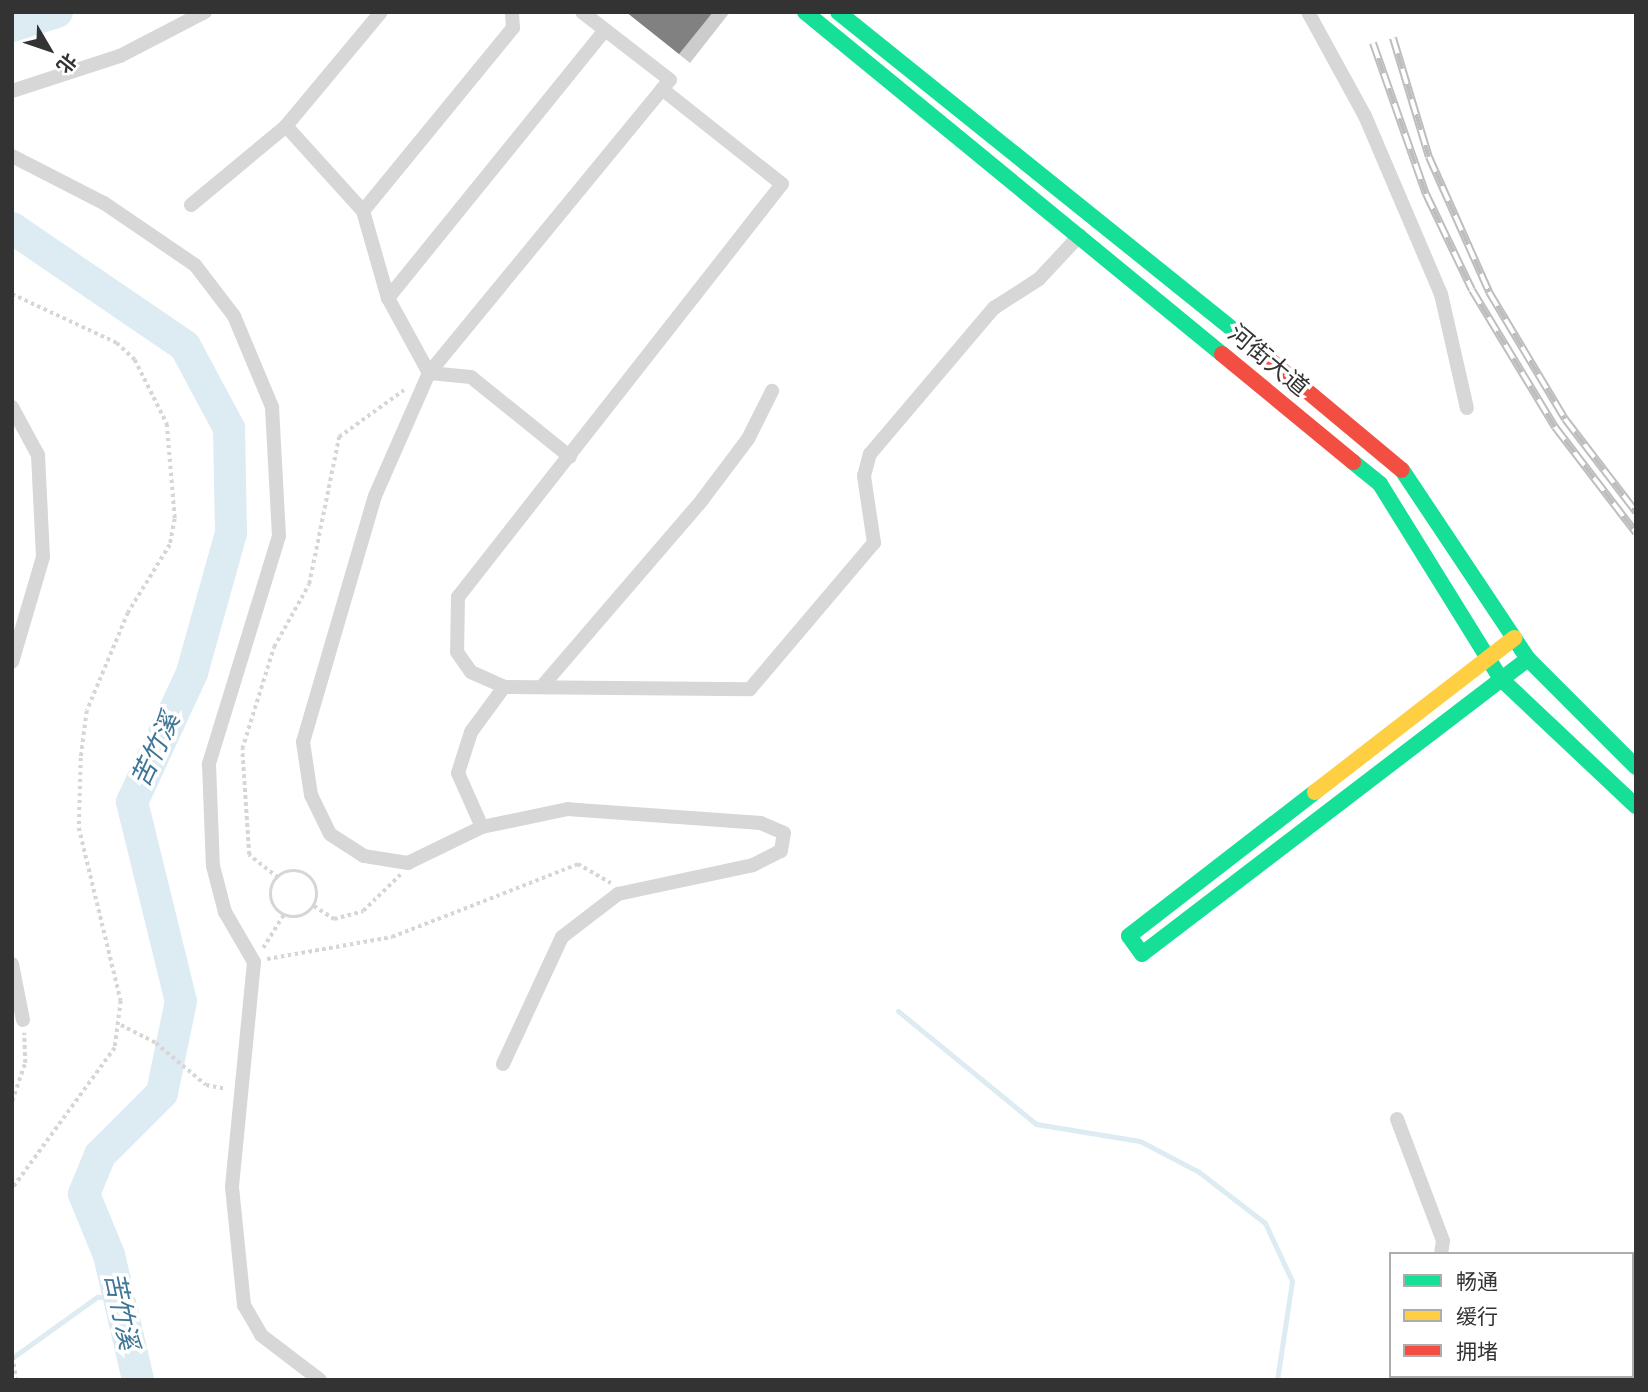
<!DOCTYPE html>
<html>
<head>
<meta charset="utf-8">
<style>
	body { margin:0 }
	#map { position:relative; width:1648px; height:1392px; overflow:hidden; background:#fff; font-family:"Source Sans 3","Noto Sans SC",sans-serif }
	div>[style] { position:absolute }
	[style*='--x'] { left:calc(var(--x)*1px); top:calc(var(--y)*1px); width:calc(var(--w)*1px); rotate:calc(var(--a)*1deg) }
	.shadow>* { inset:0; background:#0003 }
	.stream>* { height:5px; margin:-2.5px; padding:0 2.5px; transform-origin:2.5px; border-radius:2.5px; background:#ddebf3 }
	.river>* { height:32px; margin:-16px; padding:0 16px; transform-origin:16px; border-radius:16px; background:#ddebf3 }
	.building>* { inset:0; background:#818181 }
	.path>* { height:3.5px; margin-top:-1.75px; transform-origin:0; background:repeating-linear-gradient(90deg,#d6d6d6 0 3.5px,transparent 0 7px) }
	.path>.ring { margin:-1.75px; padding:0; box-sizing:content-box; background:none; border:3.5px solid #d6d6d6; border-radius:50% }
	.street>* { height:14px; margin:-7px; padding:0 7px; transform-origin:7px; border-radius:7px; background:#d7d7d7 }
	.fast>* { height:16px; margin:-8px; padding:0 8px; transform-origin:8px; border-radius:8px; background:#16e098 }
	.slow>* { height:16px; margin:-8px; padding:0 8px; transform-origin:8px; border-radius:8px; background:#ffcf43 }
	.jam>* { height:16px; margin:-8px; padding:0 8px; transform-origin:8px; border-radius:8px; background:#f24e42 }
	.rail>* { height:8px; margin-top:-4px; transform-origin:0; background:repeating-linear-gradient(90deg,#fff 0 16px,#bebebe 0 32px); box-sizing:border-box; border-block:2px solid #bebebe }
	span { translate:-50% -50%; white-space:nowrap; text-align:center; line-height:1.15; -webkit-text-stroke:7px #fff; paint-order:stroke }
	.street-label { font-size:24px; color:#333 }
	.water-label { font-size:26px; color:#3f7597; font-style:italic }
	.frame { position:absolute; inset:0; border:14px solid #333; pointer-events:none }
	.legend { position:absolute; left:1389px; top:1252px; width:245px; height:126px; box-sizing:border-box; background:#fff; border:2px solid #adadad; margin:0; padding:9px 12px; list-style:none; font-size:21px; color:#333 }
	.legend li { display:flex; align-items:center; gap:14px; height:35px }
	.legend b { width:35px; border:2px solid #adadad }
	.north { position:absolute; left:14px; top:14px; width:70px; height:70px; -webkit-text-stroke:5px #fff; paint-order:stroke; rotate:129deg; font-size:19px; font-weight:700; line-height:28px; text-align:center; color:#333 }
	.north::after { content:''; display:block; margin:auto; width:24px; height:32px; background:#333; clip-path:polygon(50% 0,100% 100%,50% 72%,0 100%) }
</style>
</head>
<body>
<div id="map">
	<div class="shadow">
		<i style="clip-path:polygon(627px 12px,730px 12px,690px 63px)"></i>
	</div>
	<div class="stream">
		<i style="--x:898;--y:1011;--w:178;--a:39.3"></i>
		<i style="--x:1036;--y:1124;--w:105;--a:9.3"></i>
		<i style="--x:1140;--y:1141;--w:67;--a:27.7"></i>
		<i style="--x:1199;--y:1172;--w:83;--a:37.7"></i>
		<i style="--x:1265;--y:1223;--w:64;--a:65"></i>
		<i style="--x:1292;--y:1281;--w:100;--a:98.6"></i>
		<i style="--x:12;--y:1358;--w:105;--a:-35.7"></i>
		<i style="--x:97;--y:1297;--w:19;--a:0"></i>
	</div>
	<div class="river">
		<i style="--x:12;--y:26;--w:47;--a:-17.3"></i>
		<i style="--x:12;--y:228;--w:209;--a:34.3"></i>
		<i style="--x:185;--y:346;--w:93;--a:61.8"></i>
		<i style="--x:229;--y:428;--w:105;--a:88.9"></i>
		<i style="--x:231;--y:533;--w:145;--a:105.6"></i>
		<i style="--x:192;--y:673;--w:142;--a:114.9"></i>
		<i style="--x:132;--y:802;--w:205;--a:76.2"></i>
		<i style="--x:181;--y:1001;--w:94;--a:101.7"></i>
		<i style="--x:162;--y:1093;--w:88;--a:135"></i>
		<i style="--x:100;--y:1155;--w:42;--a:112.3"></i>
		<i style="--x:84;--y:1194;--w:66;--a:67.7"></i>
		<i style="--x:109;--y:1255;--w:128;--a:76.9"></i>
	</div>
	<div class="building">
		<i style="clip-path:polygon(626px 12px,713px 12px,679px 54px)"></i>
	</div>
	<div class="path">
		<i style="--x:12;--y:294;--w:116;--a:25"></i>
		<i style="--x:117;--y:343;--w:25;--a:43"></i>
		<i style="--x:135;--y:360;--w:72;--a:63.4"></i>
		<i style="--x:167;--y:424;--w:95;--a:85.2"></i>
		<i style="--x:175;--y:519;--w:26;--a:101"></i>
		<i style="--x:170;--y:545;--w:80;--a:121.7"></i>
		<i style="--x:128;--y:613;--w:106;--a:112.7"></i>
		<i style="--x:87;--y:711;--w:47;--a:97.3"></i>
		<i style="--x:81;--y:758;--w:70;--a:91.6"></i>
		<i style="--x:79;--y:828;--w:178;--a:76.4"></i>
		<i style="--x:121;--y:1001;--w:47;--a:97.3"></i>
		<i style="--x:115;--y:1048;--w:175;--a:126.1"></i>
		<i class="ring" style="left:271px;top:871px;width:42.5px;height:42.5px"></i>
		<i style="--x:278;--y:878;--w:37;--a:-142"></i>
		<i style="--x:249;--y:855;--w:106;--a:-93.8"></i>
		<i style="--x:242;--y:749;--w:107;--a:-72.6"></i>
		<i style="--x:274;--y:647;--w:72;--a:-60.9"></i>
		<i style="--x:309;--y:584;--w:150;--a:-78.5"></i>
		<i style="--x:339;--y:437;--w:80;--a:-35.9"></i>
		<i style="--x:314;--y:906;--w:24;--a:33"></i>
		<i style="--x:334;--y:919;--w:30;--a:-15"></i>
		<i style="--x:363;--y:911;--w:52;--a:-44.2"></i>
		<i style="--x:263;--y:948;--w:39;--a:-58"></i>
		<i style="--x:267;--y:959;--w:127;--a:-10"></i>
		<i style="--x:392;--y:937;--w:200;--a:-21.4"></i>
		<i style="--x:578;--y:864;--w:38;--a:30"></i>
		<i style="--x:121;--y:1025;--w:39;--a:27"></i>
		<i style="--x:156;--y:1043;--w:65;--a:40"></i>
		<i style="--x:206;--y:1085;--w:20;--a:11"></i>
		<i style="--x:12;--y:1101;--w:40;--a:-71.1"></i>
		<i style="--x:25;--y:1063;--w:30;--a:-92"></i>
		<i style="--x:12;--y:1350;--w:30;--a:82"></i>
	</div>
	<div class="street">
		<i style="--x:1308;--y:12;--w:119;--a:61.3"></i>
		<i style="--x:1365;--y:116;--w:194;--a:66.9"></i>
		<i style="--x:1441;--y:294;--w:117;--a:77.2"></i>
		<i style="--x:662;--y:89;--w:153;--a:38.4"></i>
		<i style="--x:782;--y:184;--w:525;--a:128.11"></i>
		<i style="--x:458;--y:597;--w:55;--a:91"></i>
		<i style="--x:457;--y:652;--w:24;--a:55"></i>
		<i style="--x:471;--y:672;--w:36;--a:24"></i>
		<i style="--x:504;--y:687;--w:246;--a:0.5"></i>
		<i style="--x:750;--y:689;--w:192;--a:-49.7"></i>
		<i style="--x:874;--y:543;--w:68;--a:-98.5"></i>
		<i style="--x:864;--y:476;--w:23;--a:-75"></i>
		<i style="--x:870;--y:454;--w:192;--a:-49.7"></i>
		<i style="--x:994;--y:308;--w:54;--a:-32.8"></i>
		<i style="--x:1039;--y:279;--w:60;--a:-47"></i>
		<i style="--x:12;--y:91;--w:114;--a:-18"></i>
		<i style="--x:120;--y:56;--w:96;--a:-27.4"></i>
		<i style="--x:286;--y:126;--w:115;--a:47.8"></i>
		<i style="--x:363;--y:211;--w:91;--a:74"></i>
		<i style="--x:388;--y:298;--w:85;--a:61.3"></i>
		<i style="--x:429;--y:373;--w:42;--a:5.4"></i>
		<i style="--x:471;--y:377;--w:127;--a:38.9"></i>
		<i style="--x:12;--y:156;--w:103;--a:27.1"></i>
		<i style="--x:104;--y:203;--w:110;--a:34.3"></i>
		<i style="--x:195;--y:265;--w:64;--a:52.6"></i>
		<i style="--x:234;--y:316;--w:99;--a:67.3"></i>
		<i style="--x:272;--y:407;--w:129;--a:86.9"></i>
		<i style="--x:279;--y:536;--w:239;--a:107.1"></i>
		<i style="--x:209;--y:764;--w:102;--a:87.8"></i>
		<i style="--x:213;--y:866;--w:48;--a:75.4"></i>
		<i style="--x:225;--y:912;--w:58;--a:59.9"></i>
		<i style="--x:254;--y:962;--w:226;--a:95.6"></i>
		<i style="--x:232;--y:1187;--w:119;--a:84.2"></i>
		<i style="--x:244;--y:1305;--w:34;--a:60"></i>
		<i style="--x:261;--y:1335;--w:74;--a:37.3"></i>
		<i style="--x:191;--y:205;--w:124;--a:-39.7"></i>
		<i style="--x:286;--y:126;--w:148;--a:-50.2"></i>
		<i style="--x:363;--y:211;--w:237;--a:-50.7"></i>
		<i style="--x:513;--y:28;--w:16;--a:-94"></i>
		<i style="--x:388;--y:298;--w:345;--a:-51"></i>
		<i style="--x:12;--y:407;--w:55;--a:61.6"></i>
		<i style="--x:38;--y:455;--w:102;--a:87.2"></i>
		<i style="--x:43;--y:557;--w:109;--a:106.4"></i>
		<i style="--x:544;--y:684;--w:243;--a:-49.3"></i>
		<i style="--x:702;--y:500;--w:76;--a:-53"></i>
		<i style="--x:748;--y:439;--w:54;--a:-63.4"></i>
		<i style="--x:482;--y:827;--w:59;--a:-114"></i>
		<i style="--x:458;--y:773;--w:43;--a:-72.4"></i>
		<i style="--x:471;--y:732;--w:56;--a:-53.7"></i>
		<i style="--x:12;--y:964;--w:57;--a:78.9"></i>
		<i style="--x:503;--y:1064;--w:140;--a:-65.1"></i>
		<i style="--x:562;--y:937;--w:71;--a:-37.5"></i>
		<i style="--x:618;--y:894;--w:138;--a:-12.1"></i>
		<i style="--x:753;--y:865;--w:31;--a:-27"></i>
		<i style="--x:781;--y:851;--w:18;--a:-81"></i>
		<i style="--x:784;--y:833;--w:25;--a:-157"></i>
		<i style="--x:761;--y:823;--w:194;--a:-175.9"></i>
		<i style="--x:568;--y:809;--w:88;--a:168.2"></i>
		<i style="--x:482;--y:827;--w:82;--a:154.1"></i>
		<i style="--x:408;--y:863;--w:45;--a:-171"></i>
		<i style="--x:364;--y:856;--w:40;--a:-147.1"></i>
		<i style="--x:330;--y:834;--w:43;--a:-116"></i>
		<i style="--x:311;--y:795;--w:54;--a:-98.6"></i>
		<i style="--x:303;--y:742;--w:256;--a:-73.7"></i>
		<i style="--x:375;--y:496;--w:134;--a:-66.3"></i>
		<i style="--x:429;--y:373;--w:379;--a:-50.6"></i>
		<i style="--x:670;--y:80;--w:111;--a:-142.3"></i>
		<i style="--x:1397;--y:1119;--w:130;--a:69.3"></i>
		<i style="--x:1443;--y:1241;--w:13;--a:99"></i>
		<i style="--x:1419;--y:1380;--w:4;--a:-76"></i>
	</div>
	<div class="fast">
		<i style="--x:805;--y:12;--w:539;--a:39.36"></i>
		<i style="--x:838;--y:12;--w:517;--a:38.8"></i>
		<i style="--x:1353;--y:462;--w:35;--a:39"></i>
		<i style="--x:1380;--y:484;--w:229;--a:58.2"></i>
		<i style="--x:1501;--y:679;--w:185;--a:43.3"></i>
		<i style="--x:1402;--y:470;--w:227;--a:56.3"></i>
		<i style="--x:1528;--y:659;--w:153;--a:45"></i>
		<i style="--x:1315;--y:792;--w:235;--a:142.3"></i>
		<i style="--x:1129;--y:936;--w:22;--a:54"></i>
		<i style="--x:1142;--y:954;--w:486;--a:-37.4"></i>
	</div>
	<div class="slow">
		<i style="--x:1315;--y:792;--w:252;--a:-37.7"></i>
	</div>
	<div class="jam">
		<i style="--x:1241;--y:336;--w:209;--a:39.8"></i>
		<i style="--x:1222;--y:354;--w:170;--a:39.5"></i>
	</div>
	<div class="rail">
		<i style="--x:1393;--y:38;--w:124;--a:73.2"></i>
		<i style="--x:1429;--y:157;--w:148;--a:66"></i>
		<i style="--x:1489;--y:292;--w:148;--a:59.1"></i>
		<i style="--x:1565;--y:419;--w:117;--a:52.6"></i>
		<i style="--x:1373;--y:43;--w:160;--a:70.7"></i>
		<i style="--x:1426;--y:194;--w:106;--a:64.4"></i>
		<i style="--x:1472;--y:290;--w:160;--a:58.8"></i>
		<i style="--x:1555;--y:427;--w:133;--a:52.6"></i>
	</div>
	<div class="street-label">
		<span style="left:1268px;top:361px;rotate:40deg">河街大道</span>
	</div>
	<div class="water-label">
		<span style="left:156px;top:750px;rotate:-65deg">苦竹溪</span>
		<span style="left:121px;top:1311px;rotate:78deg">苦竹溪</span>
	</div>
	<div class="frame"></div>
	<ul class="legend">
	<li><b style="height:9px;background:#16e098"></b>畅通</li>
	<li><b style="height:9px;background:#ffcf43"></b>缓行</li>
	<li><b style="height:9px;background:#f24e42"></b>拥堵</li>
	</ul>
	<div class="north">北</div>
</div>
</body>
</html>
